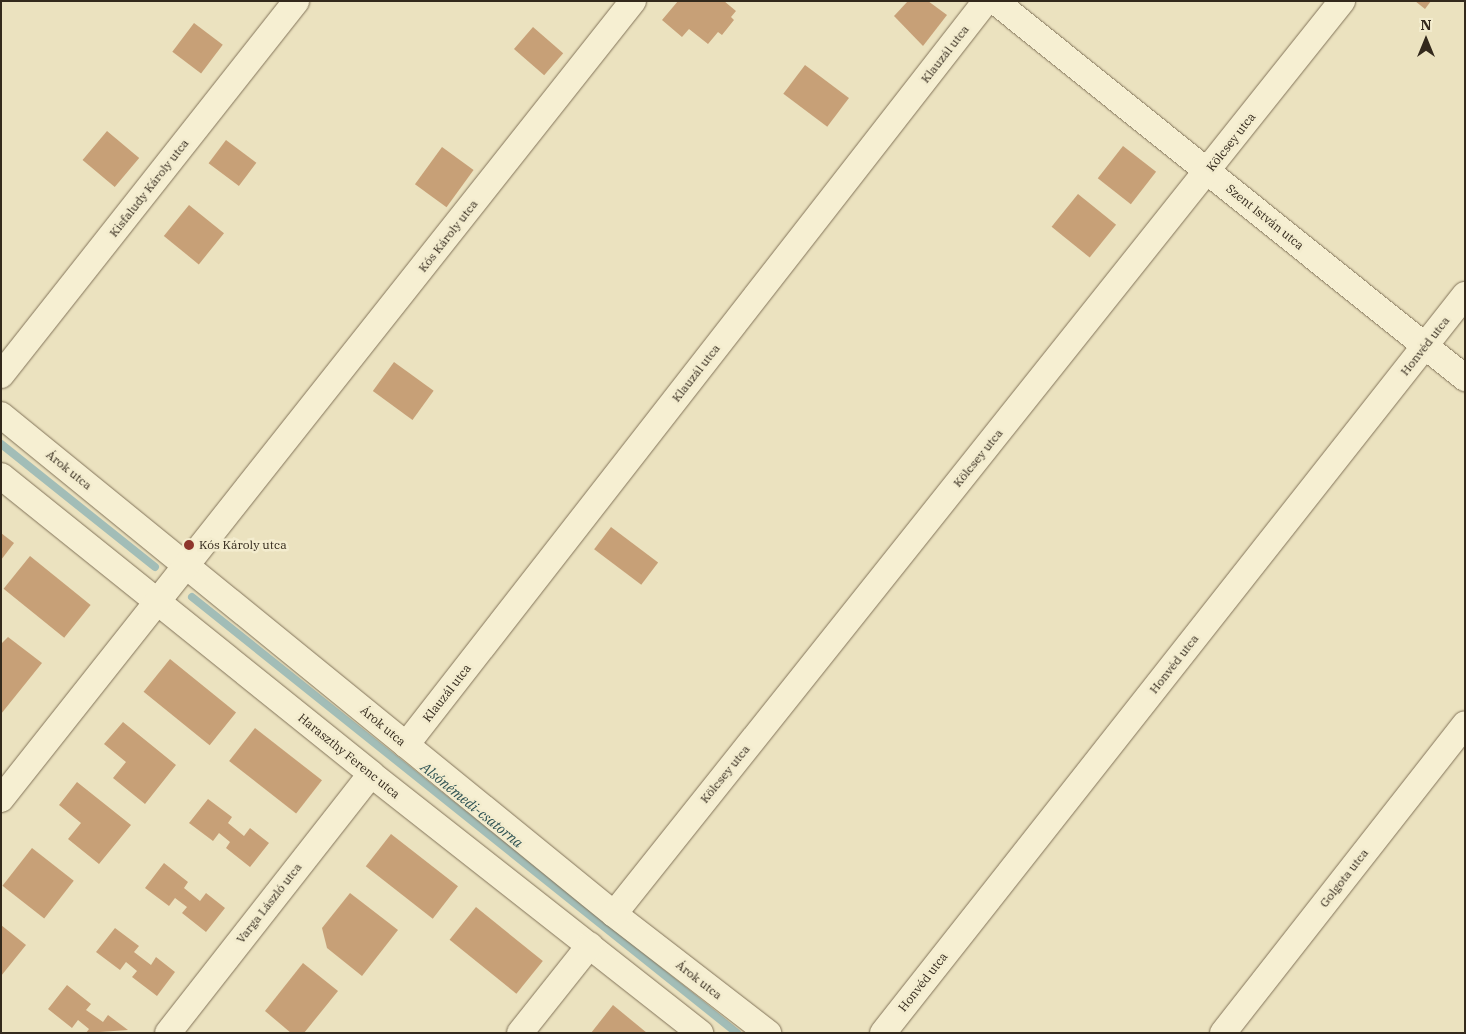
<!DOCTYPE html>
<html>
<head>
<meta charset="utf-8">
<style>
	body { margin:0 }
	#map { position:relative; width:1466px; height:1034px; overflow:hidden; background:#ebe2bf; font-family:"IBM Plex Serif",serif }
	div>[style] { position:absolute }
	[style*='--x'] { left:calc(var(--x)*1px); top:calc(var(--y)*1px); width:calc(var(--w)*1px); rotate:calc(var(--a)*1deg) }
	.stream>* { height:8px; margin:-4px; padding:0 4px; transform-origin:4px; border-radius:4px; background:#a2bdb7 }
	.building>* { inset:0; background:#c7a077; transform-origin:0 0 }
	.roads { filter:drop-shadow(0 0 1px #827359) drop-shadow(0 0 1px #827359) }
	.minor>* { height:26px; margin:-13px; padding:0 13px; transform-origin:13px; border-radius:13px; background:#f6efd2 }
	.dots>* { width:14px; height:14px; translate:-50% -50%; box-sizing:border-box; border:2px solid #f3ecce; border-radius:50% }
	span { translate:-50% -50%; white-space:nowrap; text-align:center; line-height:1.15; -webkit-text-stroke:5px #f3ecce; paint-order:stroke }
	.street-label { font-size:12px; color:#33291c }
	.poi-label { font-size:12px; color:#33291c }
	.left { translate:0 -50%; text-align:left }
	.water-label { font-size:14px; color:#2c5152; font-style:italic }
	.frame { position:absolute; inset:0; border:2px solid #33291c; pointer-events:none }
	.north { position:absolute; left:1401px; top:15px; width:50px; height:50px; -webkit-text-stroke:4px #f3ecce; paint-order:stroke; rotate:0deg; font-size:14px; font-weight:700; line-height:20px; text-align:center; color:#33291c }
	.north::after { content:''; display:block; margin:auto; width:18px; height:22px; background:#33291c; clip-path:polygon(50% 0,100% 100%,50% 72%,0 100%) }
</style>
</head>
<body>
<div id="map">
	<div class="stream">
		<i style="--x:1;--y:444;--w:197;--a:38.6"></i>
		<i style="--x:192;--y:597;--w:698;--a:38.66"></i>
	</div>
	<div class="building">
		<i style="clip-path:polygon(678px 1px,724px 1px,736px 11px,731px 17px,734px 20px,722px 35px,718px 32px,708px 44px,689px 29px,682px 37px,662px 20px)"></i>
		<i style="clip-path:polygon(908px 1px,928px 1px,947px 15px,923px 46px,894px 16px)"></i>
		<i style="clip-path:polygon(1415px 1px,1431px 1px,1425px 9px)"></i>
		<i style="left:194px;top:23px;width:36px;height:36px;rotate:37deg"></i>
		<i style="left:533px;top:27px;width:40px;height:29px;rotate:41deg"></i>
		<i style="left:805px;top:65px;width:55px;height:36px;rotate:37deg"></i>
		<i style="left:107px;top:131px;width:42px;height:38px;rotate:40deg"></i>
		<i style="left:226px;top:140px;width:38px;height:29px;rotate:37deg"></i>
		<i style="left:1123px;top:146px;width:42px;height:41px;rotate:38deg"></i>
		<i style="left:442px;top:147px;width:39px;height:46px;rotate:36deg"></i>
		<i style="left:1078px;top:194px;width:49px;height:42px;rotate:39deg"></i>
		<i style="left:189px;top:205px;width:45px;height:40px;rotate:39deg"></i>
		<i style="left:394px;top:362px;width:49px;height:36px;rotate:36deg"></i>
		<i style="left:611px;top:527px;width:59px;height:28px;rotate:37deg"></i>
		<i style="clip-path:polygon(1px 533px,14px 543px,1px 560px)"></i>
		<i style="left:30px;top:556px;width:78px;height:42px;rotate:39deg"></i>
		<i style="clip-path:polygon(8px 637px,42px 663px,1px 714px,1px 644px)"></i>
		<i style="left:170px;top:659px;width:85px;height:42px;rotate:39deg"></i>
		<i style="clip-path:polygon(123px 722px,176px 765px,145px 804px,113px 778px,126px 762px,104px 744px)"></i>
		<i style="left:255px;top:728px;width:85px;height:42px;rotate:38deg"></i>
		<i style="clip-path:polygon(77px 782px,131px 825px,99px 864px,68px 839px,81px 823px,59px 805px)"></i>
		<i style="clip-path:polygon(208px 799px,232px 817px,228px 823px,244px 836px,250px 828px,269px 843px,250px 867px,226px 848px,230px 842px,219px 833px,213px 841px,189px 823px)"></i>
		<i style="left:391px;top:834px;width:85px;height:41px;rotate:38deg"></i>
		<i style="left:32px;top:848px;width:53px;height:48px;rotate:38deg"></i>
		<i style="clip-path:polygon(164px 863px,188px 882px,184px 888px,200px 901px,206px 893px,225px 908px,206px 932px,182px 913px,187px 907px,175px 898px,169px 906px,145px 888px)"></i>
		<i style="clip-path:polygon(350px 893px,398px 930px,362px 976px,327px 948px,322px 928px)"></i>
		<i style="left:476px;top:907px;width:86px;height:42px;rotate:39deg"></i>
		<i style="clip-path:polygon(1px 925px,26px 945px,1px 976px)"></i>
		<i style="clip-path:polygon(115px 928px,139px 946px,134px 952px,151px 965px,156px 957px,175px 972px,157px 996px,132px 977px,137px 971px,126px 962px,120px 970px,96px 952px)"></i>
		<i style="clip-path:polygon(303px 963px,338px 991px,304px 1033px,291px 1033px,265px 1011px)"></i>
		<i style="clip-path:polygon(67px 985px,91px 1004px,86px 1010px,103px 1022px,108px 1015px,128px 1030px,86px 1033px,89px 1029px,78px 1020px,72px 1028px,48px 1009px)"></i>
		<i style="clip-path:polygon(613px 1005px,647px 1033px,591px 1033px)"></i>
	</div>
	<div class="roads">
		<div class="minor">
			<i style="--x:995;--y:1;--w:603;--a:38.73"></i>
			<i style="--x:1;--y:375;--w:476;--a:-51.7"></i>
			<i style="--x:1;--y:415;--w:790;--a:39.15"></i>
			<i style="--x:614;--y:914;--w:195;--a:37.7"></i>
			<i style="--x:1;--y:476;--w:475;--a:38.8"></i>
			<i style="--x:371;--y:774;--w:419;--a:38.2"></i>
			<i style="--x:406;--y:745;--w:943;--a:-52.06"></i>
			<i style="--x:1;--y:799;--w:1018;--a:-51.62"></i>
			<i style="--x:614;--y:914;--w:1168;--a:-51.43"></i>
			<i style="--x:168;--y:1033;--w:329;--a:-51.9"></i>
			<i style="--x:520;--y:1033;--w:112;--a:-51.5"></i>
			<i style="--x:883;--y:1033;--w:940;--a:-51.74"></i>
			<i style="--x:1223;--y:1033;--w:392;--a:-51.9"></i>
		</div>
	</div>
	<div class="dots">
		<i style="left:189px;top:545px;background:#8e352c"></i>
	</div>
	<div class="street-label">
		<span style="left:945px;top:54px;rotate:-52deg">Klauzál utca</span>
		<span style="left:1231px;top:142px;rotate:-52deg">Kölcsey utca</span>
		<span style="left:149px;top:188px;rotate:-52deg">Kisfaludy Károly utca</span>
		<span style="left:1265px;top:217px;rotate:39deg">Szent István utca</span>
		<span style="left:448px;top:236px;rotate:-52deg">Kós Károly utca</span>
		<span style="left:1425px;top:346px;rotate:-52deg">Honvéd utca</span>
		<span style="left:696px;top:373px;rotate:-52deg">Klauzál utca</span>
		<span style="left:978px;top:458px;rotate:-51deg">Kölcsey utca</span>
		<span style="left:69px;top:470px;rotate:39deg">Árok utca</span>
		<span style="left:1174px;top:664px;rotate:-52deg">Honvéd utca</span>
		<span style="left:447px;top:693px;rotate:-52deg">Klauzál utca</span>
		<span style="left:383px;top:726px;rotate:40deg">Árok utca</span>
		<span style="left:349px;top:756px;rotate:39deg">Haraszthy Ferenc utca</span>
		<span style="left:725px;top:774px;rotate:-51deg">Kölcsey utca</span>
		<span style="left:1344px;top:878px;rotate:-52deg">Golgota utca</span>
		<span style="left:269px;top:903px;rotate:-52deg">Varga László utca</span>
		<span style="left:699px;top:980px;rotate:38deg">Árok utca</span>
		<span style="left:923px;top:982px;rotate:-52deg">Honvéd utca</span>
	</div>
	<div class="poi-label">
		<span class="left" style="left:199px;top:545px">Kós Károly utca</span>
	</div>
	<div class="water-label">
		<span style="left:472px;top:805px;rotate:39deg">Alsónémedi-csatorna</span>
	</div>
	<div class="frame"></div>
	<div class="north">N</div>
</div>
</body>
</html>
